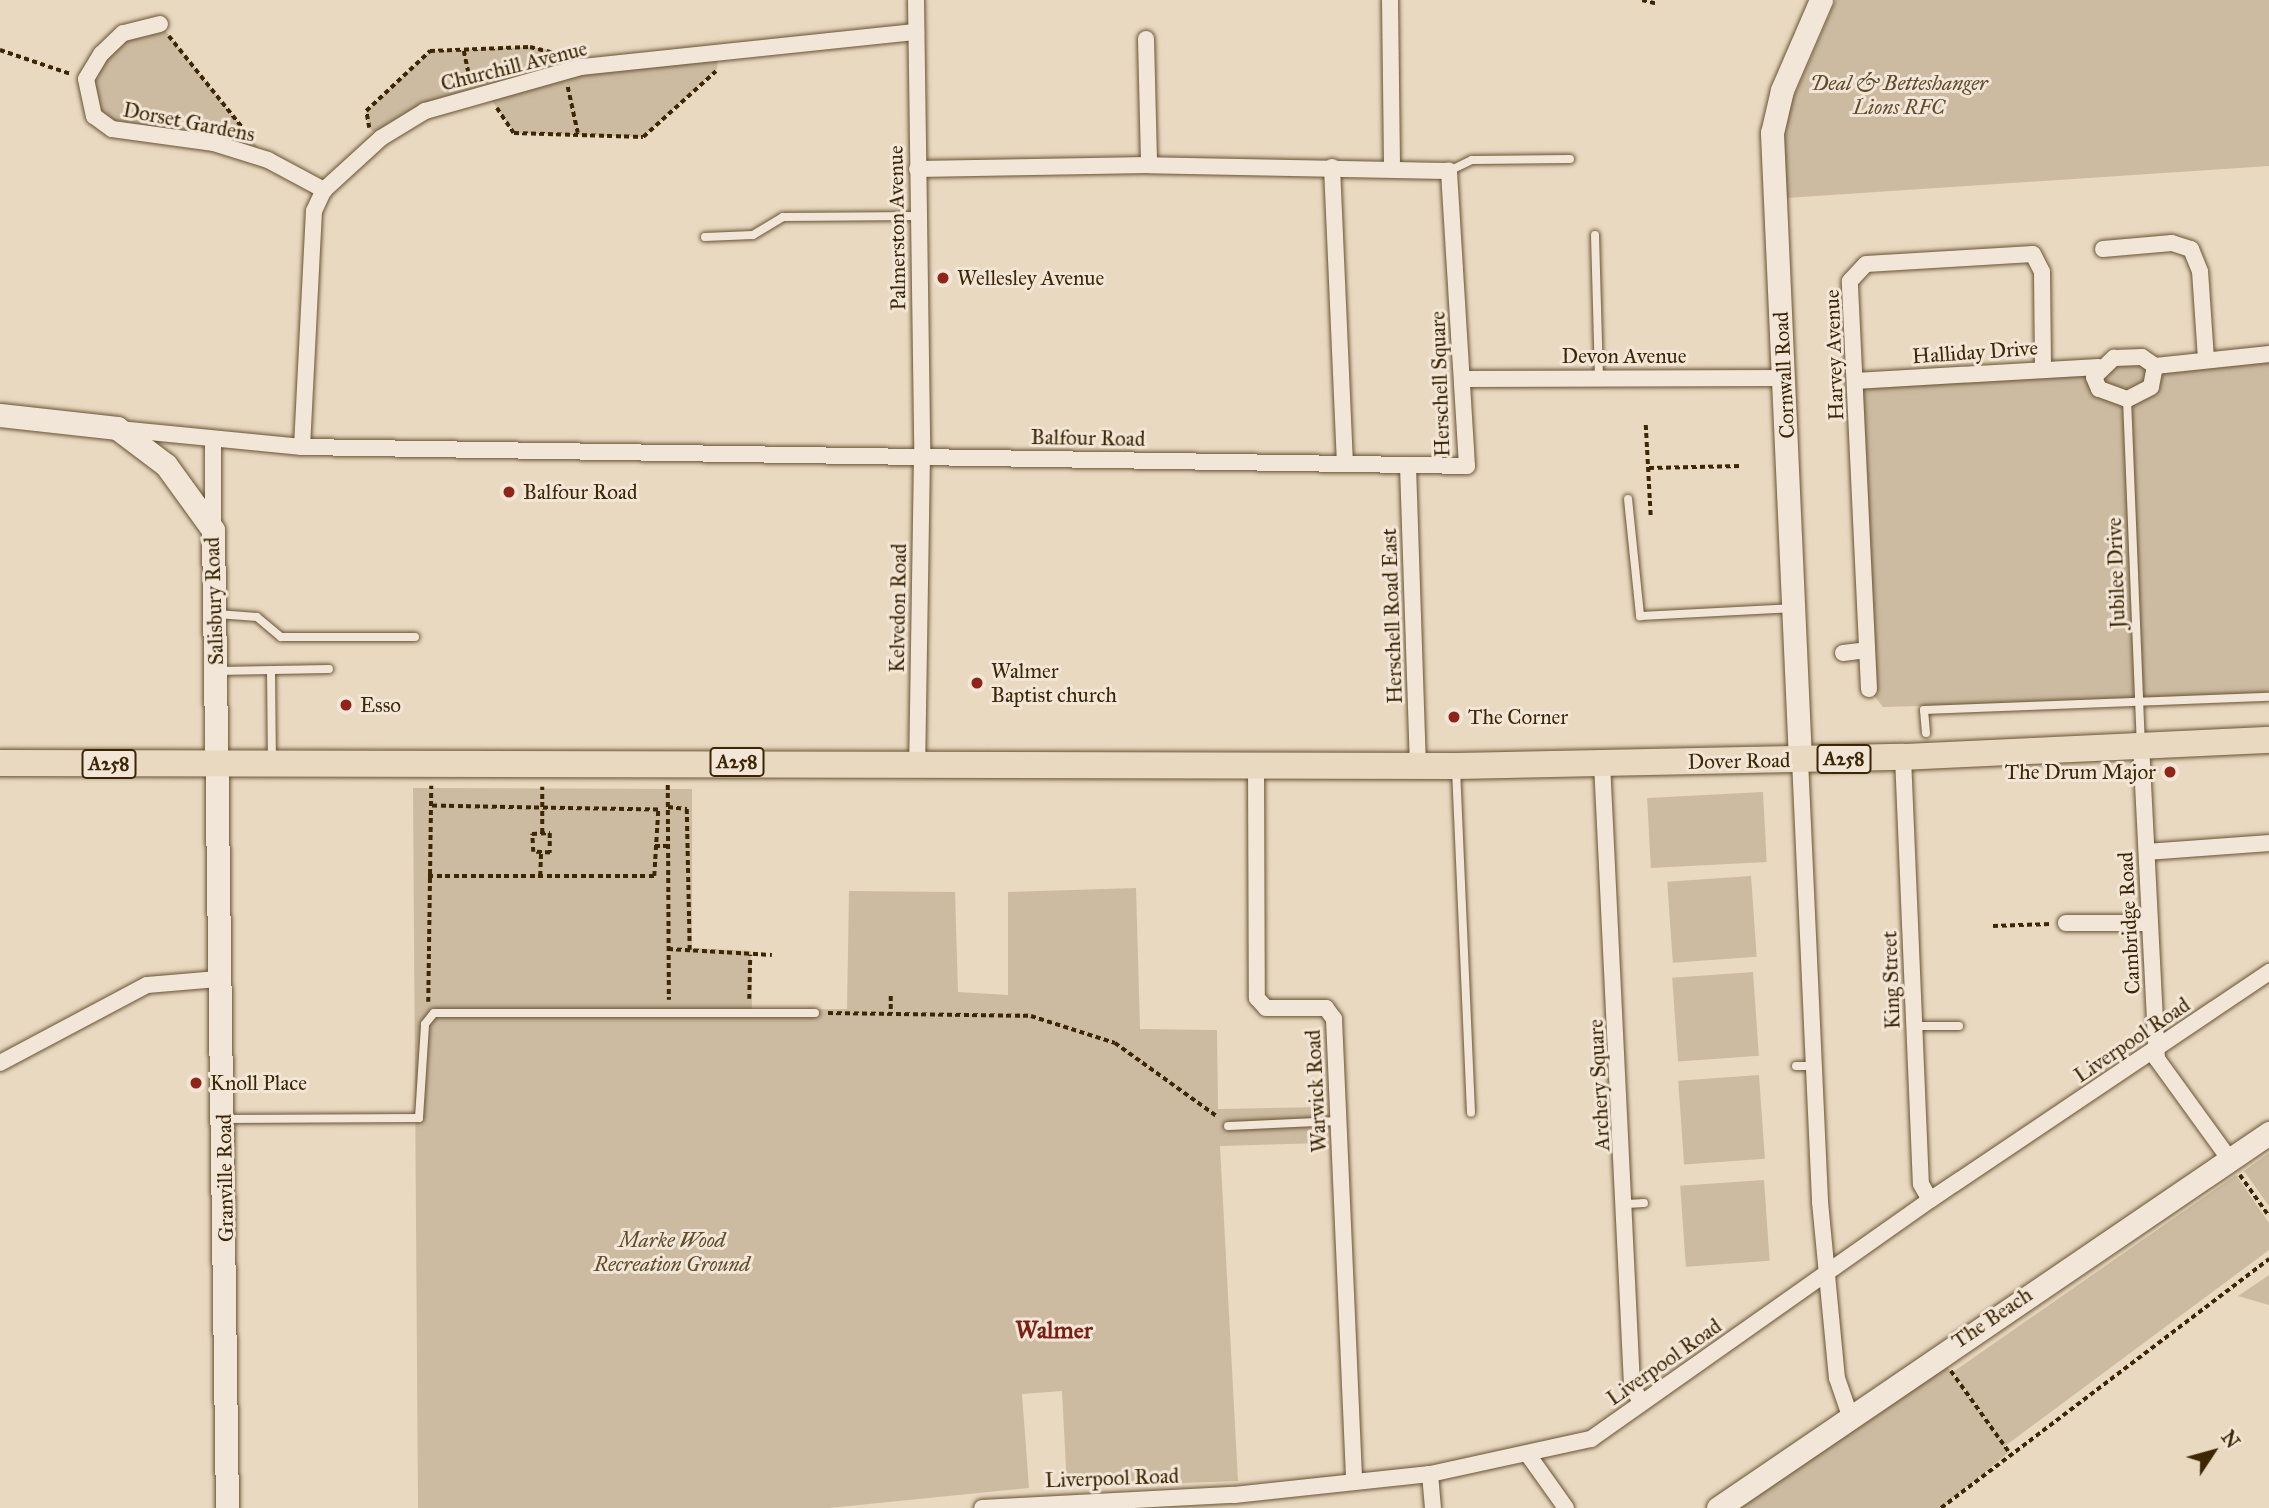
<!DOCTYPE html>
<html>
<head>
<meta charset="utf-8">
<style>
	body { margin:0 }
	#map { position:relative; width:2269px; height:1508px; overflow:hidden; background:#e9d9c1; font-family:"IM FELL Great Primer",serif }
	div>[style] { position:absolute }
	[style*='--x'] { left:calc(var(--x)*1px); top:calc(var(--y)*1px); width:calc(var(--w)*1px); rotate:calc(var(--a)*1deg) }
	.green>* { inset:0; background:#ccbba1; transform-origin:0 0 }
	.path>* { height:3.5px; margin-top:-1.75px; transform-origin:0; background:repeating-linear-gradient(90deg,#3d2603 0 5px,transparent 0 8.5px) }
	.roads { filter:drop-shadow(0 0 2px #685332) drop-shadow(0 0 2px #685332) }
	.lane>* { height:8px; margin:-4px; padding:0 4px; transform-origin:4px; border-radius:4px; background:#f1e6d7 }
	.street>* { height:16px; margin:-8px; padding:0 8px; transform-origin:8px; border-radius:8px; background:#f1e6d7 }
	.secondary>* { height:23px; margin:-11.5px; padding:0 11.5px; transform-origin:11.5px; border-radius:11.5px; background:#f1e6d7 }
	.primary>* { height:26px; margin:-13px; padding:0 13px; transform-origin:13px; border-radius:13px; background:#e9d9c1 }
	.dots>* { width:19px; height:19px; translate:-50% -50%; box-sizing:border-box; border:4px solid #f1e6d7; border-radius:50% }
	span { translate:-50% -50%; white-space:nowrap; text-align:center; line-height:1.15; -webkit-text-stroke:6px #f1e6d7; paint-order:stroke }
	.shield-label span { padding:2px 5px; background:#f1e6d7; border:2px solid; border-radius:5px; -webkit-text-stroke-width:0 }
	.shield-label { font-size:19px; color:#3d2603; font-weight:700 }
	.street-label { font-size:21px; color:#3d2603 }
	.park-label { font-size:21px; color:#614b2a; font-style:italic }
	.poi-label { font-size:21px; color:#3d2603 }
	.left { translate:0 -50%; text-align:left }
	.right { translate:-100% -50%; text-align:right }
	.quarter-label { font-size:24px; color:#7a1f14; font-weight:700 }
	.north { position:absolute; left:2178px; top:1417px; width:70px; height:70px; -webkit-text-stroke:5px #f1e6d7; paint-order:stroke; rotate:54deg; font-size:19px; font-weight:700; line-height:28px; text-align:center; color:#3d2603 }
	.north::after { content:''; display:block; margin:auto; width:24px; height:32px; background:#3d2603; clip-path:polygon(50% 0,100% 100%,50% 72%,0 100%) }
</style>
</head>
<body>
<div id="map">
	<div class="green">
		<i style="clip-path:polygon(1836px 0,2269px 0,2269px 166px,1786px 198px,1781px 126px)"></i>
		<i style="clip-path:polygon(160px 24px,268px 160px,112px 129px,87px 102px,101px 54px,123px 33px)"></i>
		<i style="clip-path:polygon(530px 47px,552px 50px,581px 67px,718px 56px,717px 69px,643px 137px,514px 133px,486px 92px,381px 138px,368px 127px,366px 111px,430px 51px)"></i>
		<i style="clip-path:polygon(2269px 354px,2269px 697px,1883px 707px,1869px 689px,1855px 381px)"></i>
		<i style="clip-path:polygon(413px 788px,692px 789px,692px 948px,751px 951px,752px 1010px,847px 1009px,849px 891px,955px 892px,958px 992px,1008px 995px,1008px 892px,1136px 888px,1140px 1029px,1217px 1030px,1218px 1109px,1324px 1107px,1325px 1143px,1220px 1146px,1238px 1481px,1067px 1487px,1062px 1391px,1022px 1394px,1029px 1488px,829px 1508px,418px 1508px)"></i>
		<i style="left:1763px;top:792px;width:70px;height:116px;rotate:87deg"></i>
		<i style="left:1751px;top:876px;width:81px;height:84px;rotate:86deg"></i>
		<i style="left:1753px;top:972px;width:84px;height:81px;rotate:86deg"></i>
		<i style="left:1759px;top:1075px;width:84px;height:81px;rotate:86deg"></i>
		<i style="clip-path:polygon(2269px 1153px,2269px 1206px,2244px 1171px)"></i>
		<i style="clip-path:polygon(2236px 1175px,2269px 1223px,2269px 1250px,2005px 1446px,2009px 1452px,1941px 1508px,1718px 1508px,1938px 1354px,2004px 1445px,1953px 1372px)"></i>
		<i style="left:1764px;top:1180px;width:81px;height:84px;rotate:86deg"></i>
		<i style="clip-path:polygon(2269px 1275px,2269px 1305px,2238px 1296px)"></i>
	</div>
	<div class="path">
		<i style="--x:1642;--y:0;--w:16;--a:14"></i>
		<i style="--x:169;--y:36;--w:128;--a:51.3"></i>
		<i style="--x:0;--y:50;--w:75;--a:18.7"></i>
		<i style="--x:464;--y:51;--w:33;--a:78"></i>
		<i style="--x:568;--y:87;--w:47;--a:77.7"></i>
		<i style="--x:497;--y:108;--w:30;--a:56"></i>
		<i style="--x:514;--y:133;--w:129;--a:1.8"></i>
		<i style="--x:643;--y:137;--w:98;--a:-42.1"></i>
		<i style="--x:369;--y:128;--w:17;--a:-100"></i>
		<i style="--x:366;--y:111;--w:88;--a:-43.2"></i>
		<i style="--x:430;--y:51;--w:100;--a:-2.3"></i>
		<i style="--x:530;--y:47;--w:32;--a:14"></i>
		<i style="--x:1646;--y:425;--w:93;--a:86.9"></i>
		<i style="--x:1649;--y:468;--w:92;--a:-1.2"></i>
		<i style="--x:668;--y:785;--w:215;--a:89.7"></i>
		<i style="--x:668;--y:807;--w:19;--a:6"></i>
		<i style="--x:687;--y:809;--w:141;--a:88.8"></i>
		<i style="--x:542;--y:833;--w:46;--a:-90"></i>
		<i style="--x:550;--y:833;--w:20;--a:90"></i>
		<i style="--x:550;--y:853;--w:17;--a:-177"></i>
		<i style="--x:533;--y:852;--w:18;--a:-93"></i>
		<i style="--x:532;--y:834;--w:18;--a:-3"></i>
		<i style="--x:655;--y:846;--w:14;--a:0"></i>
		<i style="--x:428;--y:876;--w:226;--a:0"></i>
		<i style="--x:654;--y:876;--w:66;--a:-86.5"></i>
		<i style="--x:658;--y:810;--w:227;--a:-179"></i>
		<i style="--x:540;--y:876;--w:24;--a:-88"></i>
		<i style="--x:1993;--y:926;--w:57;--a:-2"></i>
		<i style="--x:668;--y:949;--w:104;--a:3.3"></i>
		<i style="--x:891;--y:996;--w:18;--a:90"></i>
		<i style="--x:749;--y:999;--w:44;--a:-88.7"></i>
		<i style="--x:428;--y:1002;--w:216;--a:-89.2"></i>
		<i style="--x:828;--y:1013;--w:203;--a:0.8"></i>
		<i style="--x:1031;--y:1016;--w:88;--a:17.8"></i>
		<i style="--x:1115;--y:1043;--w:127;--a:35.7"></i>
		<i style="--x:2240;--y:1175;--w:50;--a:54.7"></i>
		<i style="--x:1951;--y:1371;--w:100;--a:54.4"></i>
		<i style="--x:1941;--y:1508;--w:412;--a:-37.2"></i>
	</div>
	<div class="roads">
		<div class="lane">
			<i style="--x:1449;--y:171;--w:25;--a:-26"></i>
			<i style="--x:1472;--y:160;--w:98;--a:-0.6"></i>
			<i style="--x:1595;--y:235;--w:140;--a:88.4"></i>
			<i style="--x:705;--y:237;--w:48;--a:-2.4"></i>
			<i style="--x:753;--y:235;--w:35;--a:-31"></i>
			<i style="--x:783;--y:217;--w:135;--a:-0.4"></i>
			<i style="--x:2127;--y:399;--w:344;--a:87.7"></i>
			<i style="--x:1628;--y:499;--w:118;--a:84.1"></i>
			<i style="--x:1640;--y:616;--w:151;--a:-3"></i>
			<i style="--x:217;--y:614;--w:40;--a:4.3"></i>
			<i style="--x:257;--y:617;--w:31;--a:40"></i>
			<i style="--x:281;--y:637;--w:134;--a:0"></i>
			<i style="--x:271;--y:670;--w:91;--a:89.4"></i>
			<i style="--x:217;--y:671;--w:112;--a:-1"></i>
			<i style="--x:1926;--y:733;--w:23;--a:-95"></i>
			<i style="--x:1924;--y:710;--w:345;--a:-2.2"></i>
			<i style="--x:1456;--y:769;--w:344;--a:87.5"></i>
			<i style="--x:1914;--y:1026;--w:45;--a:0"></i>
			<i style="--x:1796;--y:1066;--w:19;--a:0"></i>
			<i style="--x:225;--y:1119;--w:194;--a:-0.3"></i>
			<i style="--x:419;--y:1118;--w:94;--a:-86.3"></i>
			<i style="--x:425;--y:1024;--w:14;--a:-51"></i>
			<i style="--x:434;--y:1013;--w:381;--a:0"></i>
			<i style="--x:1228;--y:1126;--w:111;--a:-2.6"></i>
			<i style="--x:1627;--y:1204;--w:17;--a:-3"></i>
		</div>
		<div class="street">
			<i style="--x:916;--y:0;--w:456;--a:89.2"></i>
			<i style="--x:922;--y:456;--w:306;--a:90.9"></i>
			<i style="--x:1390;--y:0;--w:169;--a:89.3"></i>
			<i style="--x:160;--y:24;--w:38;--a:166"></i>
			<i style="--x:123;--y:33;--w:30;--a:136"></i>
			<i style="--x:101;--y:54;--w:29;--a:121"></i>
			<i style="--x:86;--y:79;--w:38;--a:78"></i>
			<i style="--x:94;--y:116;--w:22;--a:36"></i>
			<i style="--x:112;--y:129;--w:103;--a:7.8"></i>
			<i style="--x:214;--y:143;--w:57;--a:17.5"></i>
			<i style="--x:268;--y:160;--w:64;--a:28.2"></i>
			<i style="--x:1146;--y:39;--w:126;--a:88.6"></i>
			<i style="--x:1332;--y:167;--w:296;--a:87.5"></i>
			<i style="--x:2103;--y:249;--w:69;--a:-5"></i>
			<i style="--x:2172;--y:243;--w:20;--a:18"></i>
			<i style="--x:2191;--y:249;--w:24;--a:68"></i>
			<i style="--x:2200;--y:271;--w:89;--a:86.1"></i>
			<i style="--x:2155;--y:366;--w:21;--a:101"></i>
			<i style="--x:2151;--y:387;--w:27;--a:153"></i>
			<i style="--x:2127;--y:399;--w:30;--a:-160"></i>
			<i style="--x:2099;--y:389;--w:13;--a:-113"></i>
			<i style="--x:2094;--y:377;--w:28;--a:-44"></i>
			<i style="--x:2114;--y:358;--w:28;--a:-2"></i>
			<i style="--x:2142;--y:357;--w:16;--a:35"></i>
			<i style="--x:2155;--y:366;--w:115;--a:-6"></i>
			<i style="--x:1463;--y:379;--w:321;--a:-0.2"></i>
			<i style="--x:1855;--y:381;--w:244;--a:-3.3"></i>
			<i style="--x:119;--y:429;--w:184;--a:5.6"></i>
			<i style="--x:302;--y:447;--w:1165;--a:0.93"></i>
			<i style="--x:1467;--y:466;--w:296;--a:-93.5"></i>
			<i style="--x:1449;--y:171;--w:300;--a:-178.9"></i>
			<i style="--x:1149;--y:165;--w:232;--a:179"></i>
			<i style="--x:302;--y:447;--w:236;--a:-87.1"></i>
			<i style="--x:314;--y:211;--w:23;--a:-65"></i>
			<i style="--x:324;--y:190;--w:77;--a:-42.4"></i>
			<i style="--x:381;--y:138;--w:52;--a:-31.5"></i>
			<i style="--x:425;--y:111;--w:162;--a:-15.8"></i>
			<i style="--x:581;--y:67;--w:337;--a:-6"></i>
			<i style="--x:1408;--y:466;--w:298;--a:88.1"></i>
			<i style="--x:213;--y:530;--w:90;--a:-90"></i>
			<i style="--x:1843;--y:653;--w:24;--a:-7"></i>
			<i style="--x:1869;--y:689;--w:408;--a:-92.7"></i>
			<i style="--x:1850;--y:281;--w:23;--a:-47"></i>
			<i style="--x:1866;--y:264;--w:167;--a:-3.4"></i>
			<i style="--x:2033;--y:254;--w:20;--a:63"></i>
			<i style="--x:2042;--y:272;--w:96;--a:89.4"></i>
			<i style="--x:2141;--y:744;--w:315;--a:87.1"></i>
			<i style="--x:2157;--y:1059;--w:125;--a:54.1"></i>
			<i style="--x:1903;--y:757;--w:427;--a:87.6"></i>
			<i style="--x:1921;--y:1184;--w:18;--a:61"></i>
			<i style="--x:1800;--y:760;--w:442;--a:87.4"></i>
			<i style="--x:1820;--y:1202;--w:177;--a:84.5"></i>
			<i style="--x:1837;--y:1378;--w:39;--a:71"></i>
			<i style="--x:1602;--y:763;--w:623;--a:87.24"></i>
			<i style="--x:1632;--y:1385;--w:20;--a:63"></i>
			<i style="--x:1256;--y:764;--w:234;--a:89.8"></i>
			<i style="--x:1257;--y:998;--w:13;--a:48"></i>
			<i style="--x:1266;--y:1008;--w:60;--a:0"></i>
			<i style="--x:1326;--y:1008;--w:14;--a:54"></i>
			<i style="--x:1334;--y:1019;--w:462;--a:87.5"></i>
			<i style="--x:2147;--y:852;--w:122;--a:-4.2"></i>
			<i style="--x:2066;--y:923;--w:84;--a:0"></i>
			<i style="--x:0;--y:1063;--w:166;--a:-28"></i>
			<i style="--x:147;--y:985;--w:71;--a:-4.8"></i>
			<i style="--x:1529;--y:1456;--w:64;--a:54.6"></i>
			<i style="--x:1430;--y:1474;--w:34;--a:85"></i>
			<i style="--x:982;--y:1508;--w:252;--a:-3"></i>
			<i style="--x:1234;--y:1495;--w:197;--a:-6.1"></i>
			<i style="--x:1430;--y:1474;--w:165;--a:-12.3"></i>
			<i style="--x:1591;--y:1439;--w:415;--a:-35.2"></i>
			<i style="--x:1930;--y:1200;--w:409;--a:-33.9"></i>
		</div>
		<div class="secondary">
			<i style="--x:0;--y:415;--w:118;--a:6.3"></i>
			<i style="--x:117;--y:428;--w:61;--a:37.1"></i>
			<i style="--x:166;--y:465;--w:80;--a:54.1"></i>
			<i style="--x:213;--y:530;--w:978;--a:89.18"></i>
			<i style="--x:1800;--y:760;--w:628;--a:-92.56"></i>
			<i style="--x:1772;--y:133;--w:44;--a:-76.9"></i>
			<i style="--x:1782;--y:90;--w:98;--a:-66.6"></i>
			<i style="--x:1718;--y:1508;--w:667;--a:-34.24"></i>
		</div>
		<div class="primary">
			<i style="--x:0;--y:763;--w:1456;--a:0.12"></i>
			<i style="--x:1456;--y:766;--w:447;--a:-1.2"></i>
			<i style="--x:1903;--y:757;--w:366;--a:-2.7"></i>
		</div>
	</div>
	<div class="dots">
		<i style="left:943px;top:278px;background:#8f2418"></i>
		<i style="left:509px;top:492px;background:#8f2418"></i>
		<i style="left:977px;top:683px;background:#8f2418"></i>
		<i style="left:346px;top:705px;background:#8f2418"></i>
		<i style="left:1454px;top:717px;background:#8f2418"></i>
		<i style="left:2170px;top:772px;background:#8f2418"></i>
		<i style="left:196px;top:1083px;background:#8f2418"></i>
	</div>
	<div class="shield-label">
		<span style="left:1844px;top:759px">A258</span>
		<span style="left:737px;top:762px">A258</span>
		<span style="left:109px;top:764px">A258</span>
	</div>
	<div class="street-label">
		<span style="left:514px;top:66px;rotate:-14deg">Churchill Avenue</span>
		<span style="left:189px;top:122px;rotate:11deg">Dorset Gardens</span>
		<span style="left:897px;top:228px;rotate:-91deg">Palmerston Avenue</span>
		<span style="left:1975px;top:352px;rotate:-4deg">Halliday Drive</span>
		<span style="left:1834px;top:355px;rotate:-92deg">Harvey Avenue</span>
		<span style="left:1624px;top:356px">Devon Avenue</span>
		<span style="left:1784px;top:375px;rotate:-93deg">Cornwall Road</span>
		<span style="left:1440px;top:384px;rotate:-92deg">Herschell Square</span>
		<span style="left:1088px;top:438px;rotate:1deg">Balfour Road</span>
		<span style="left:2116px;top:573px;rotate:-92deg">Jubilee Drive</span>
		<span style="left:214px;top:601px;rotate:-92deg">Salisbury Road</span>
		<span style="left:898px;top:608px;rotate:-89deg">Kelvedon Road</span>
		<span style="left:1392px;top:616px;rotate:-92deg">Herschell Road East</span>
		<span style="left:1739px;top:761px;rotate:-1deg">Dover Road</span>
		<span style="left:2129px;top:923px;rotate:-93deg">Cambridge Road</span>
		<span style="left:1891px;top:980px;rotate:-92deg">King Street</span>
		<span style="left:2132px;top:1040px;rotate:-34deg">Liverpool Road</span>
		<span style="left:1599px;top:1085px;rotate:-93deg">Archery Square</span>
		<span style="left:1316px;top:1091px;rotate:-93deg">Warwick Road</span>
		<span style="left:225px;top:1178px;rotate:-91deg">Granville Road</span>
		<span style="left:1992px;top:1318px;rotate:-34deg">The Beach</span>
		<span style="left:1664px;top:1362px;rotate:-35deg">Liverpool Road</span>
		<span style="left:1112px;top:1478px;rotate:-2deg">Liverpool Road</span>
	</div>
	<div class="park-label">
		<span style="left:1899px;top:95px">Deal &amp; Betteshanger<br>Lions RFC</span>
		<span style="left:672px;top:1252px">Marke Wood<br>Recreation Ground</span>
	</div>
	<div class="poi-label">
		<span class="left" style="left:957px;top:278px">Wellesley Avenue</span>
		<span class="left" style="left:523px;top:492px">Balfour Road</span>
		<span class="left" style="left:991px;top:683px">Walmer<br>Baptist church</span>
		<span class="left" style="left:360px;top:705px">Esso</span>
		<span class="left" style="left:1468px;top:717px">The Corner</span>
		<span class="right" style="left:2156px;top:772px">The Drum Major</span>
		<span class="left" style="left:210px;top:1083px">Knoll Place</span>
	</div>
	<div class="quarter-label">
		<span style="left:1054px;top:1331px">Walmer</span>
	</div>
	<div class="north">N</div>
</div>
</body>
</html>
